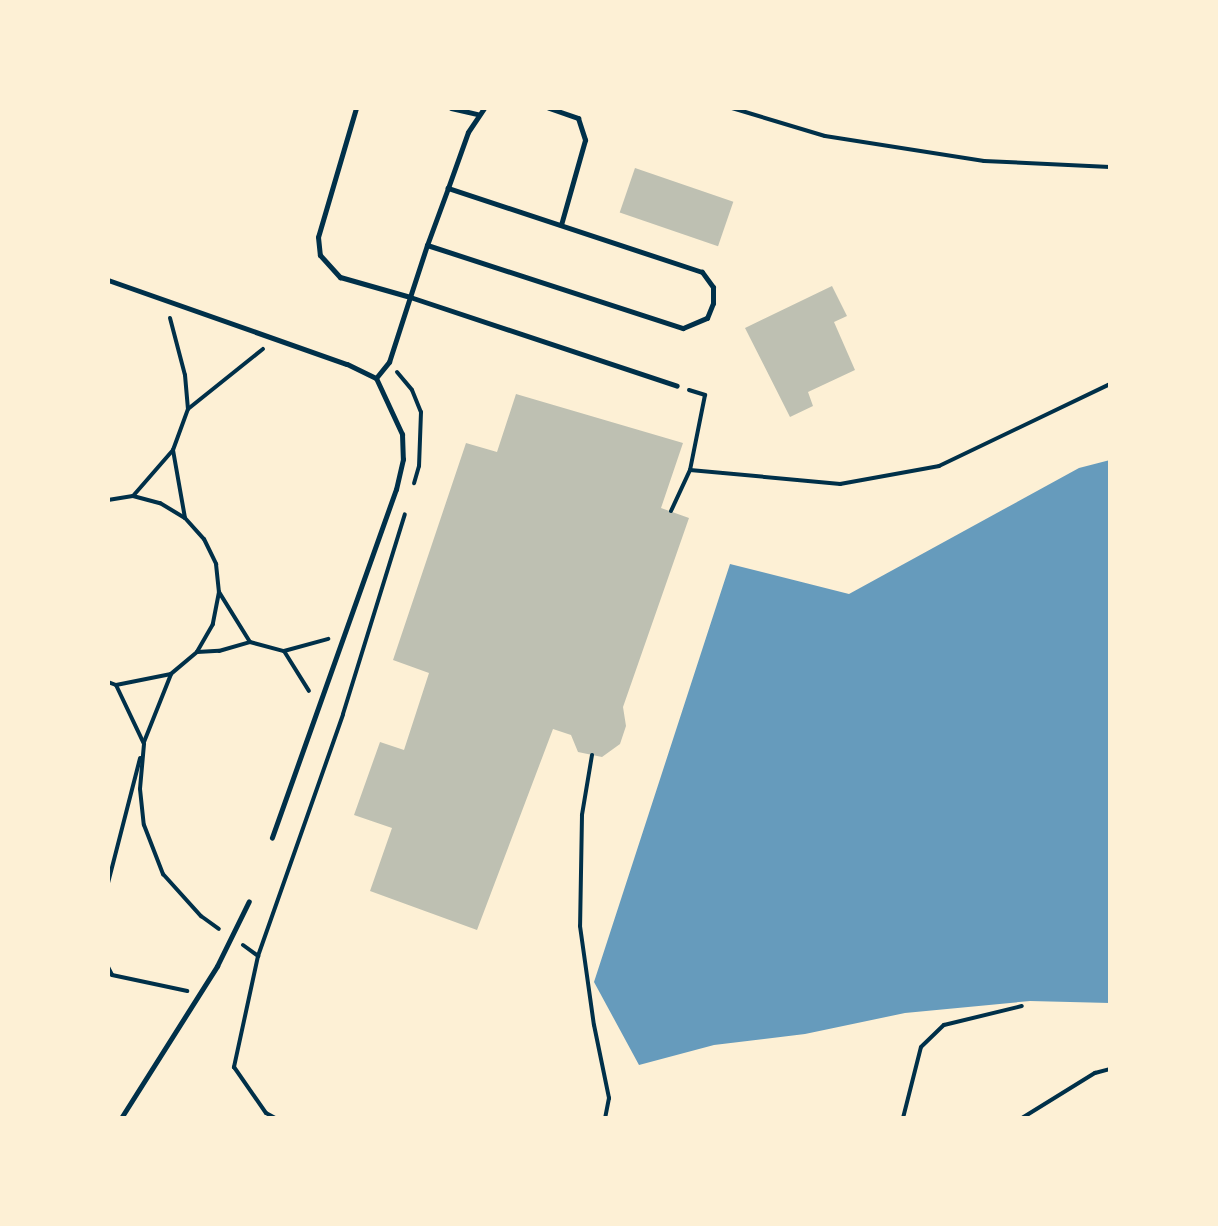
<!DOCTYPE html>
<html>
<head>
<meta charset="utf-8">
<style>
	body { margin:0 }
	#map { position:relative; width:1218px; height:1226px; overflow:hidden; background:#fdf0d5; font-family:"DM Sans",sans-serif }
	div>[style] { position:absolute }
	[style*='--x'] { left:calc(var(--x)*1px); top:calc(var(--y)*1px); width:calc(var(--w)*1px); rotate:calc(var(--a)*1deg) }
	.water>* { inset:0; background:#669bbc }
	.building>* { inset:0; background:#bec0b2; transform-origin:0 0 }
	.path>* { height:4px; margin:-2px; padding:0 2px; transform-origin:2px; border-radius:2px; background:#003049 }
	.service>* { height:5px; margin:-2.5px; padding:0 2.5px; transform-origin:2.5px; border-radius:2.5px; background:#003049 }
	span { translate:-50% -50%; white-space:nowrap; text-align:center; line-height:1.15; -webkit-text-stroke:6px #fdf0d5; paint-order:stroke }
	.frame { position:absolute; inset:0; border:110px solid #fdf0d5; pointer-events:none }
</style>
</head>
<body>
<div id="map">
	<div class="water">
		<i style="clip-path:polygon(1110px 460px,1110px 1003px,1030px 1001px,905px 1013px,805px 1034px,714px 1045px,639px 1065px,594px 982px,730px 564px,849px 594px,1079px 468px)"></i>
	</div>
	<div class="building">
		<i style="left:635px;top:168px;width:104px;height:47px;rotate:19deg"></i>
		<i style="clip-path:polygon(832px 286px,847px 316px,834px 322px,855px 370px,808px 392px,813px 406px,790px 417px,745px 328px)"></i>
		<i style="clip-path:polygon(516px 394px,683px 443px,661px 508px,689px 518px,623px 707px,626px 726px,620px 744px,602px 757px,578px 752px,571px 735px,553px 729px,477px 930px,370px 891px,392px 828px,354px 815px,380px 742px,404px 750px,429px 673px,393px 660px,466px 443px,497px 452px)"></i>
	</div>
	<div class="path">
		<i style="--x:732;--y:108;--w:97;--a:16.8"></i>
		<i style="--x:825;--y:136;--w:161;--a:8.9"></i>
		<i style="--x:984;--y:161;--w:126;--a:2.7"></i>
		<i style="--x:170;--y:318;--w:59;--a:75.3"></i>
		<i style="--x:185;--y:375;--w:34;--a:85"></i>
		<i style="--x:397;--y:372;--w:23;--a:50"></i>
		<i style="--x:412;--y:390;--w:24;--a:68"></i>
		<i style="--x:421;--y:412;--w:54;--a:92.1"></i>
		<i style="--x:419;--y:466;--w:18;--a:106"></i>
		<i style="--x:689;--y:390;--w:17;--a:17"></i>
		<i style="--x:705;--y:395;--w:76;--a:101.3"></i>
		<i style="--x:690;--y:470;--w:151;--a:5.3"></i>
		<i style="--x:840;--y:484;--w:101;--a:-10.3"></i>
		<i style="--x:939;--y:466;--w:190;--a:-25.6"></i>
		<i style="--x:173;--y:450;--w:69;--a:80"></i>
		<i style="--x:133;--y:496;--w:61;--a:-49"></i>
		<i style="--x:173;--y:450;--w:44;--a:-69.9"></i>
		<i style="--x:188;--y:409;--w:96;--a:-38.7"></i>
		<i style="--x:108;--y:500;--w:25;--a:-9"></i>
		<i style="--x:133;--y:496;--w:28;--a:15"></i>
		<i style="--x:160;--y:503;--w:29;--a:31"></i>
		<i style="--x:185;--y:518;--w:28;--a:48"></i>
		<i style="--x:204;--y:539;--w:28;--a:64"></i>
		<i style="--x:216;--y:564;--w:28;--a:84"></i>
		<i style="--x:219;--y:592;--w:33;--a:101"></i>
		<i style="--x:213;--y:624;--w:32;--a:120"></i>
		<i style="--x:197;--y:652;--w:34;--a:140"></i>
		<i style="--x:171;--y:674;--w:56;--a:168.7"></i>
		<i style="--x:116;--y:685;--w:9;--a:-159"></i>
		<i style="--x:671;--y:511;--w:45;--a:-65.1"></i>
		<i style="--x:250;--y:642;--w:35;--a:15"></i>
		<i style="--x:284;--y:651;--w:47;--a:58"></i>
		<i style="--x:284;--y:651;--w:46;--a:-15.3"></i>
		<i style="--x:197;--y:652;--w:22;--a:-3"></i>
		<i style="--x:219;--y:651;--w:32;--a:-16"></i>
		<i style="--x:250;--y:642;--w:59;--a:-121.8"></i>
		<i style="--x:116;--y:685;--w:65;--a:64.6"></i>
		<i style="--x:144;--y:744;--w:45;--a:95.1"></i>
		<i style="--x:140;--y:789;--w:36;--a:84"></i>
		<i style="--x:144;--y:825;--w:53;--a:68.8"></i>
		<i style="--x:163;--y:874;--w:57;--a:47.9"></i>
		<i style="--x:201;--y:916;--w:22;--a:36"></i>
		<i style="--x:144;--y:742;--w:73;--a:-68.3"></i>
		<i style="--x:592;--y:755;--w:61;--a:99.5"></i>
		<i style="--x:582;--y:815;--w:111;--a:91"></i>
		<i style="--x:580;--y:926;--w:100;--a:82"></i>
		<i style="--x:594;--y:1025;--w:75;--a:78.4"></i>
		<i style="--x:609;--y:1098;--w:20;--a:101"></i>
		<i style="--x:108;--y:883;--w:129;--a:-75.6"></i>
		<i style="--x:243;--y:945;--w:19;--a:36"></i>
		<i style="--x:258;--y:956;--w:114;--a:102.2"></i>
		<i style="--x:234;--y:1067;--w:56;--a:55.2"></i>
		<i style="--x:266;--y:1113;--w:10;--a:29"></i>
		<i style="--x:258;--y:956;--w:256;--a:-70.6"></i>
		<i style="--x:343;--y:714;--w:209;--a:-72.8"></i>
		<i style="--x:108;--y:967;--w:9;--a:63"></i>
		<i style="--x:112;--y:975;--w:77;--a:12"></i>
		<i style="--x:903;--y:1118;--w:73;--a:-75.8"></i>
		<i style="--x:921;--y:1047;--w:32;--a:-44"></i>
		<i style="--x:944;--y:1025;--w:80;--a:-13.7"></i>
		<i style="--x:1022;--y:1118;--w:86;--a:-31.7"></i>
		<i style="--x:1095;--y:1073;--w:16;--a:-15"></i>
	</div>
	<div class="service">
		<i style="--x:356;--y:108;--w:134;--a:106.4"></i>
		<i style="--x:318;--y:237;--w:18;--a:84"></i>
		<i style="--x:320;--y:255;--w:30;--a:48"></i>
		<i style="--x:340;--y:277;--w:73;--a:15.9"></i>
		<i style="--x:410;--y:297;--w:55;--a:-71.9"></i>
		<i style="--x:427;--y:245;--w:269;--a:18"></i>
		<i style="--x:683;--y:328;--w:26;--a:-23"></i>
		<i style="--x:707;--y:318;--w:16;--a:-68"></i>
		<i style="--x:713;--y:303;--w:16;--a:-90"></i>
		<i style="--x:713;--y:287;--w:19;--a:-126"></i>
		<i style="--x:702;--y:272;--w:268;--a:-161.7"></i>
		<i style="--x:448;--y:188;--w:61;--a:110.2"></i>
		<i style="--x:451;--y:108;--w:27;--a:13"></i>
		<i style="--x:549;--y:108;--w:31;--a:19"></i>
		<i style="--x:578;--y:118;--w:23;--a:72"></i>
		<i style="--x:585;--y:140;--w:88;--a:105.8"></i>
		<i style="--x:448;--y:188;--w:59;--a:-70.3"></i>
		<i style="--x:468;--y:132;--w:29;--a:-56"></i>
		<i style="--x:108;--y:280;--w:253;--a:19.4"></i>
		<i style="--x:347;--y:364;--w:32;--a:26"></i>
		<i style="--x:376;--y:378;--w:62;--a:65.1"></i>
		<i style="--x:402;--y:434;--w:25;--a:88"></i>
		<i style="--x:403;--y:459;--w:31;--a:103"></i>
		<i style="--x:396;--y:489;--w:370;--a:109.6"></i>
		<i style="--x:376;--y:378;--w:21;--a:-51"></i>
		<i style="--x:389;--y:362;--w:68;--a:-72.1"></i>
		<i style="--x:410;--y:297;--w:281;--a:18.4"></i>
		<i style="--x:121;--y:1118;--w:180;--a:-57.7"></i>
		<i style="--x:217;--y:966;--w:72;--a:-63.8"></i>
	</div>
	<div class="frame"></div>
</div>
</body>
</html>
